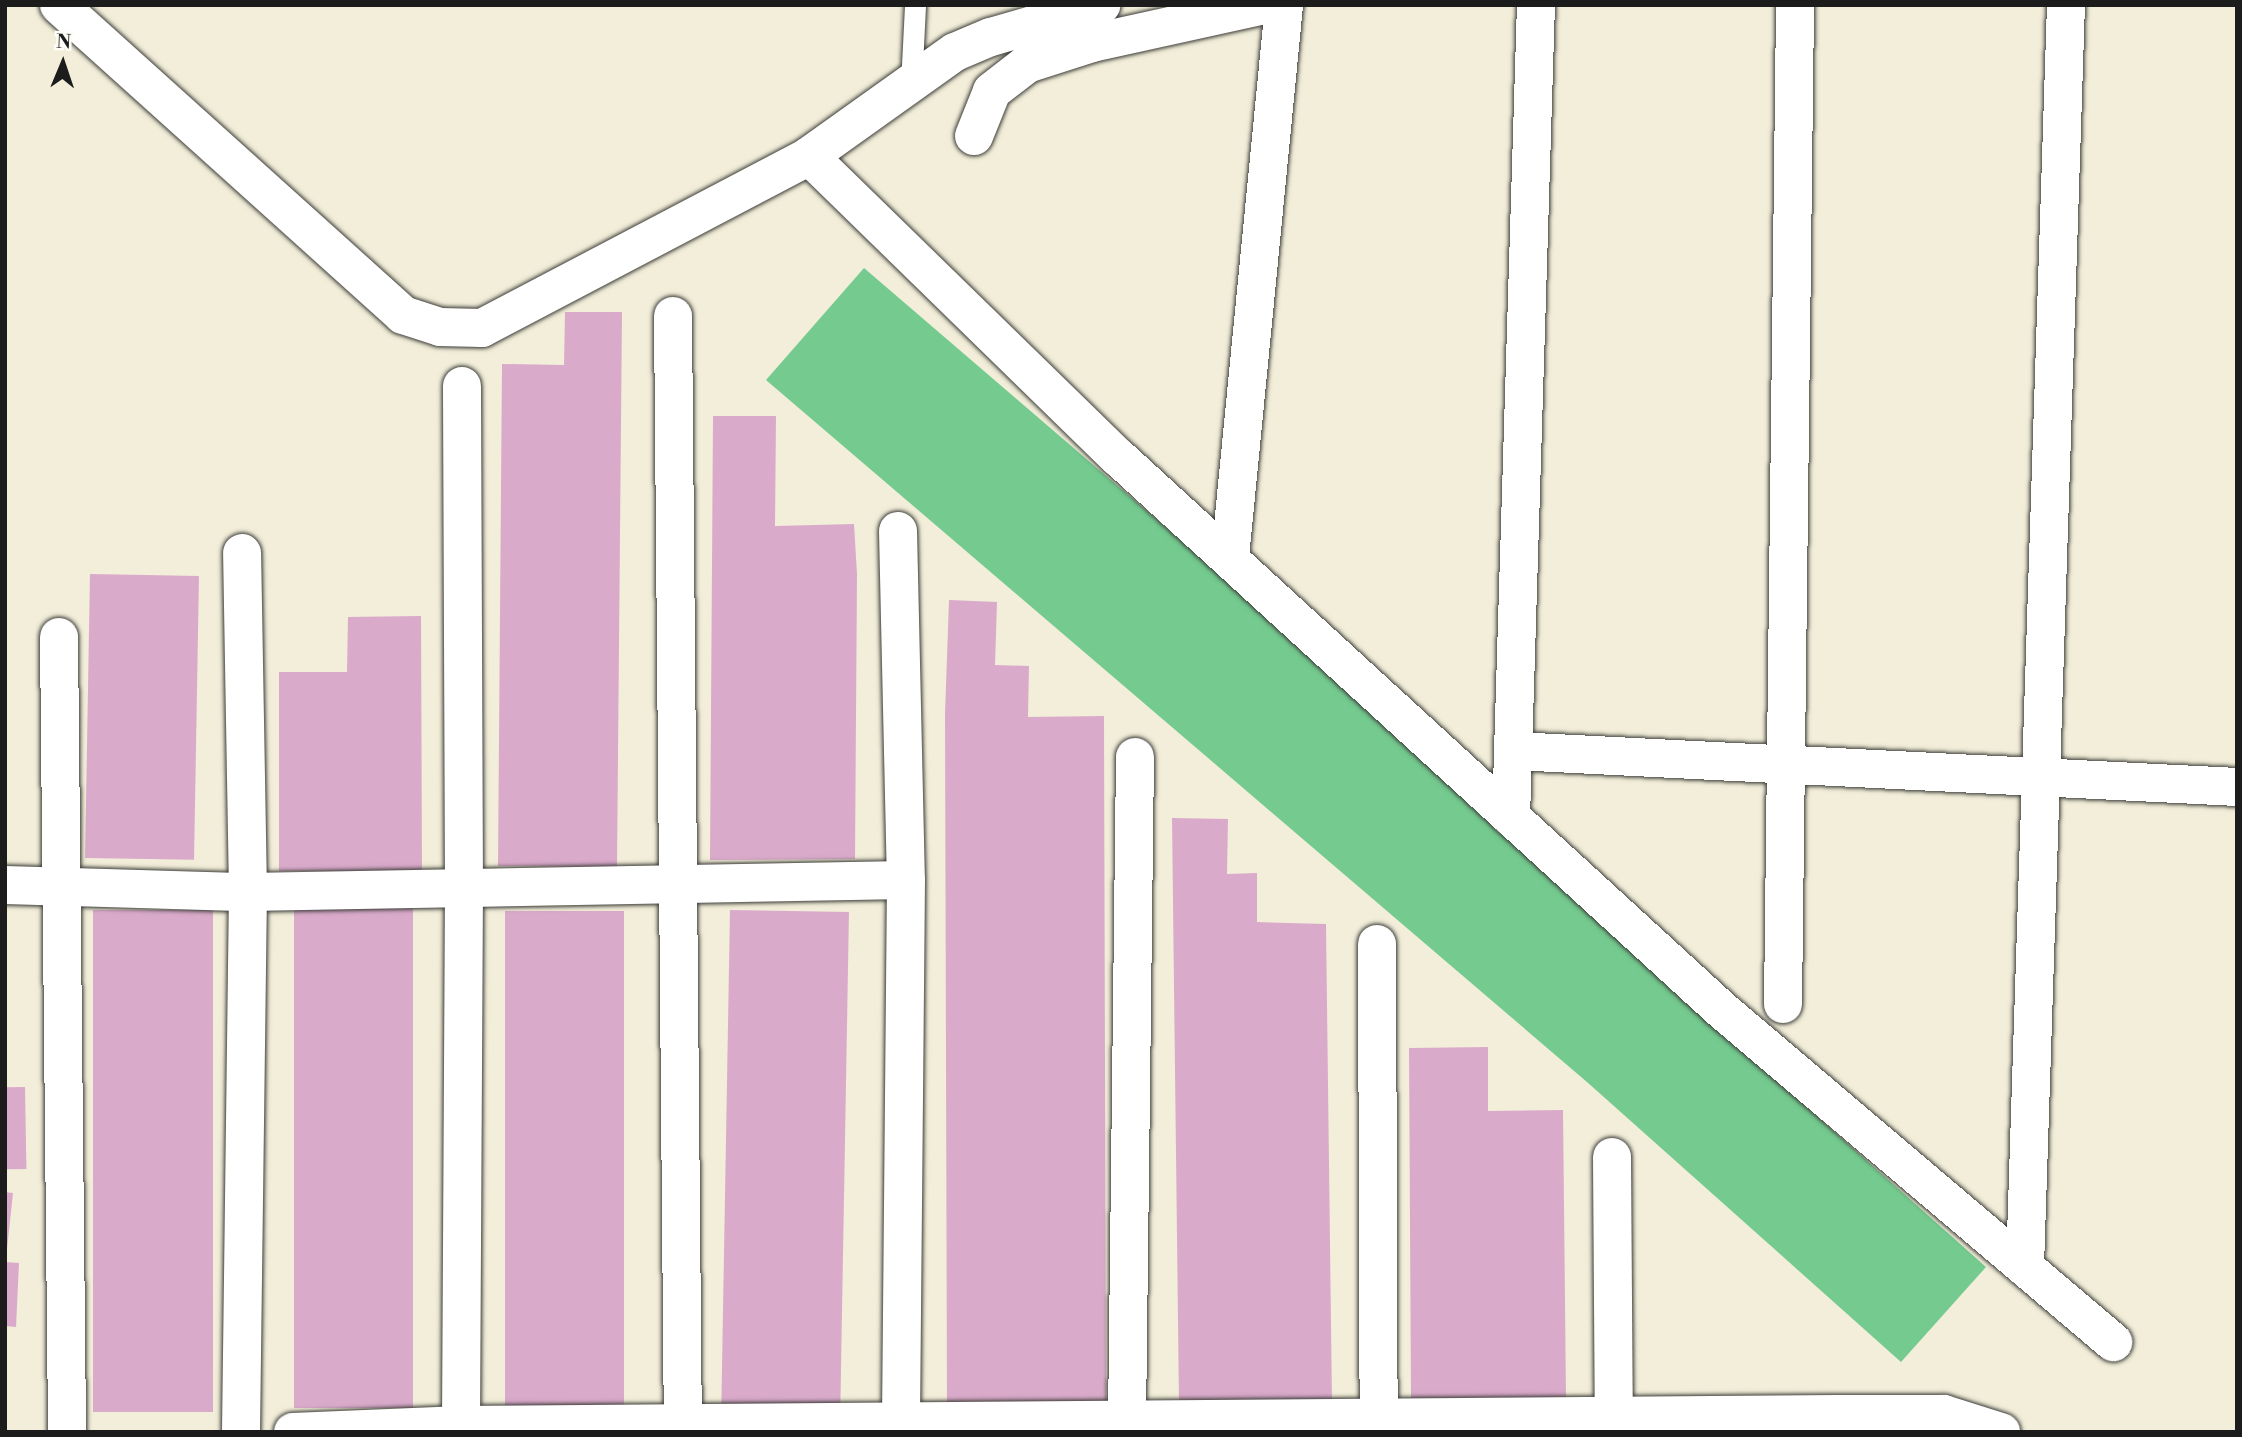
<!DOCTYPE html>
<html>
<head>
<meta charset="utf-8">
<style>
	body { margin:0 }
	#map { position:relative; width:2242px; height:1437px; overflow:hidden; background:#f2eed9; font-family:"Libre Bodoni",serif }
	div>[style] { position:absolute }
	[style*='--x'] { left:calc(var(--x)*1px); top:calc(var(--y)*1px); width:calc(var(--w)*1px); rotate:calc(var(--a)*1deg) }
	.green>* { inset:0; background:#74ca8f }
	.building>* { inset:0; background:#daaacb; transform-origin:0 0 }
	.roads { filter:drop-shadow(0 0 2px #3c3c38) drop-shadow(0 0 2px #3c3c38) }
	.service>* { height:21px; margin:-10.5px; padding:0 10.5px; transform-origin:10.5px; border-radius:10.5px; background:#fff }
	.minor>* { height:38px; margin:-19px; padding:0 19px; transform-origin:19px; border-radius:19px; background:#fff }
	span { translate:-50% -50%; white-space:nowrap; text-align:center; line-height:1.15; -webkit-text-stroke:6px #fdfcf7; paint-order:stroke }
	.frame { position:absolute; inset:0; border:7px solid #1c1c1c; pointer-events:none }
	.north { position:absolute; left:28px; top:28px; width:70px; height:70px; -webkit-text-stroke:5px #fdfcf7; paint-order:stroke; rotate:2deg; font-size:19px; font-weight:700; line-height:28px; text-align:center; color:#1c1c1c }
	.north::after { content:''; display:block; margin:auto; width:24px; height:32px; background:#1c1c1c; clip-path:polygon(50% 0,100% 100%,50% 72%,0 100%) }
</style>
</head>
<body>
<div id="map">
	<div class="green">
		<i style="clip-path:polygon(864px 268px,1240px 591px,1672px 987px,1986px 1267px,1901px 1362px,1587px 1082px,766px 380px)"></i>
	</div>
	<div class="building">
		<i style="clip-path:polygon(565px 312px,622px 312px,617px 867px,498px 866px,502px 364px,564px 365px)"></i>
		<i style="clip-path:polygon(713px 416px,776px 416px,775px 526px,854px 524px,857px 574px,855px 859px,710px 860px)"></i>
		<i style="left:90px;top:574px;width:109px;height:284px;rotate:1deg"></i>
		<i style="clip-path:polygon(949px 600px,997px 602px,995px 665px,1029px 666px,1028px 717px,1104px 716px,1106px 1410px,947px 1410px,945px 714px)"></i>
		<i style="clip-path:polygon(421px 616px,422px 871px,279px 871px,279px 672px,347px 672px,348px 617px)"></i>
		<i style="clip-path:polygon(1172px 818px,1228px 819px,1227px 874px,1257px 873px,1257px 922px,1326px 924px,1332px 1403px,1179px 1405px)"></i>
		<i style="left:294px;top:906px;width:119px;height:502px"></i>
		<i style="left:93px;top:910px;width:120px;height:502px"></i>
		<i style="left:730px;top:910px;width:119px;height:502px;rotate:1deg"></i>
		<i style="left:505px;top:911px;width:119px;height:502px"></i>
		<i style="clip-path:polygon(1488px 1047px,1488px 1111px,1563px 1110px,1566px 1398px,1411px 1398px,1409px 1048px)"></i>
		<i style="left:25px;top:1087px;width:82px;height:20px;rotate:89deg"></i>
		<i style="clip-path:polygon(5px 1192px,13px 1193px,7px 1249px,5px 1249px)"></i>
		<i style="clip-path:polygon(5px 1262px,19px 1263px,16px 1327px,5px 1326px)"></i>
	</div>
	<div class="roads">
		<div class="service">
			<i style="--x:911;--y:85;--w:80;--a:-87.1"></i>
		</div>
		<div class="minor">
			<i style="--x:59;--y:5;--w:463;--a:42"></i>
			<i style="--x:403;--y:315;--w:39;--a:18"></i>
			<i style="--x:440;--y:327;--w:42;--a:1.4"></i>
			<i style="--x:482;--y:328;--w:369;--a:-27.7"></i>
			<i style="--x:809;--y:156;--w:179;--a:-35.5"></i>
			<i style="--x:955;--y:52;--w:39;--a:-23"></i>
			<i style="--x:991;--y:37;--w:115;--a:-16.2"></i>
			<i style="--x:974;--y:136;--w:48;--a:-68.2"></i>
			<i style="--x:992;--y:91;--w:44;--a:-37.6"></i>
			<i style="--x:1027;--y:64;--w:68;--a:-17.9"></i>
			<i style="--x:1092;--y:43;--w:177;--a:-12.4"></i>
			<i style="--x:809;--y:156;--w:433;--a:44.3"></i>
			<i style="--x:1119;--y:458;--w:819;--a:42.48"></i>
			<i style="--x:1723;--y:1011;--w:512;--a:40.32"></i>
			<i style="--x:673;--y:316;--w:1116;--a:89.49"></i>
			<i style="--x:898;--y:531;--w:349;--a:88.7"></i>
			<i style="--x:906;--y:880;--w:543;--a:90.53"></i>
			<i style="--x:1230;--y:557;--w:555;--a:-84.41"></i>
			<i style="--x:59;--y:637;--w:795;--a:89.42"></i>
			<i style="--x:1514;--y:751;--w:724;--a:2.85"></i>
			<i style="--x:1511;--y:817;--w:812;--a:-88.24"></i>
			<i style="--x:5;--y:885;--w:243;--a:1.7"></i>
			<i style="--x:248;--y:892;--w:658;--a:-1.04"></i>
			<i style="--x:1377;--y:944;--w:476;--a:89.8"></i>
			<i style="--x:1783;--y:1004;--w:999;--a:-89.31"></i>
			<i style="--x:1612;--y:1157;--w:275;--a:89.6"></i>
			<i style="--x:2025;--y:1267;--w:1263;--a:-88.14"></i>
			<i style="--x:1127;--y:1421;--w:664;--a:-89.31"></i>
			<i style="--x:461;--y:1425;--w:536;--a:-89.68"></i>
			<i style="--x:464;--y:889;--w:503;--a:-90.23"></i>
			<i style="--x:241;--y:1432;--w:540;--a:-89.26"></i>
			<i style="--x:248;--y:892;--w:339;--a:-91"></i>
			<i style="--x:293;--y:1432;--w:168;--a:-2.4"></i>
			<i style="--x:461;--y:1425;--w:1376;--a:-0.46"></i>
			<i style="--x:1837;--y:1414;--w:107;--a:0"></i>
			<i style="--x:1944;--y:1414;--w:60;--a:17.5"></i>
		</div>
	</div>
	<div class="frame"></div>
	<div class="north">N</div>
</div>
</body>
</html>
